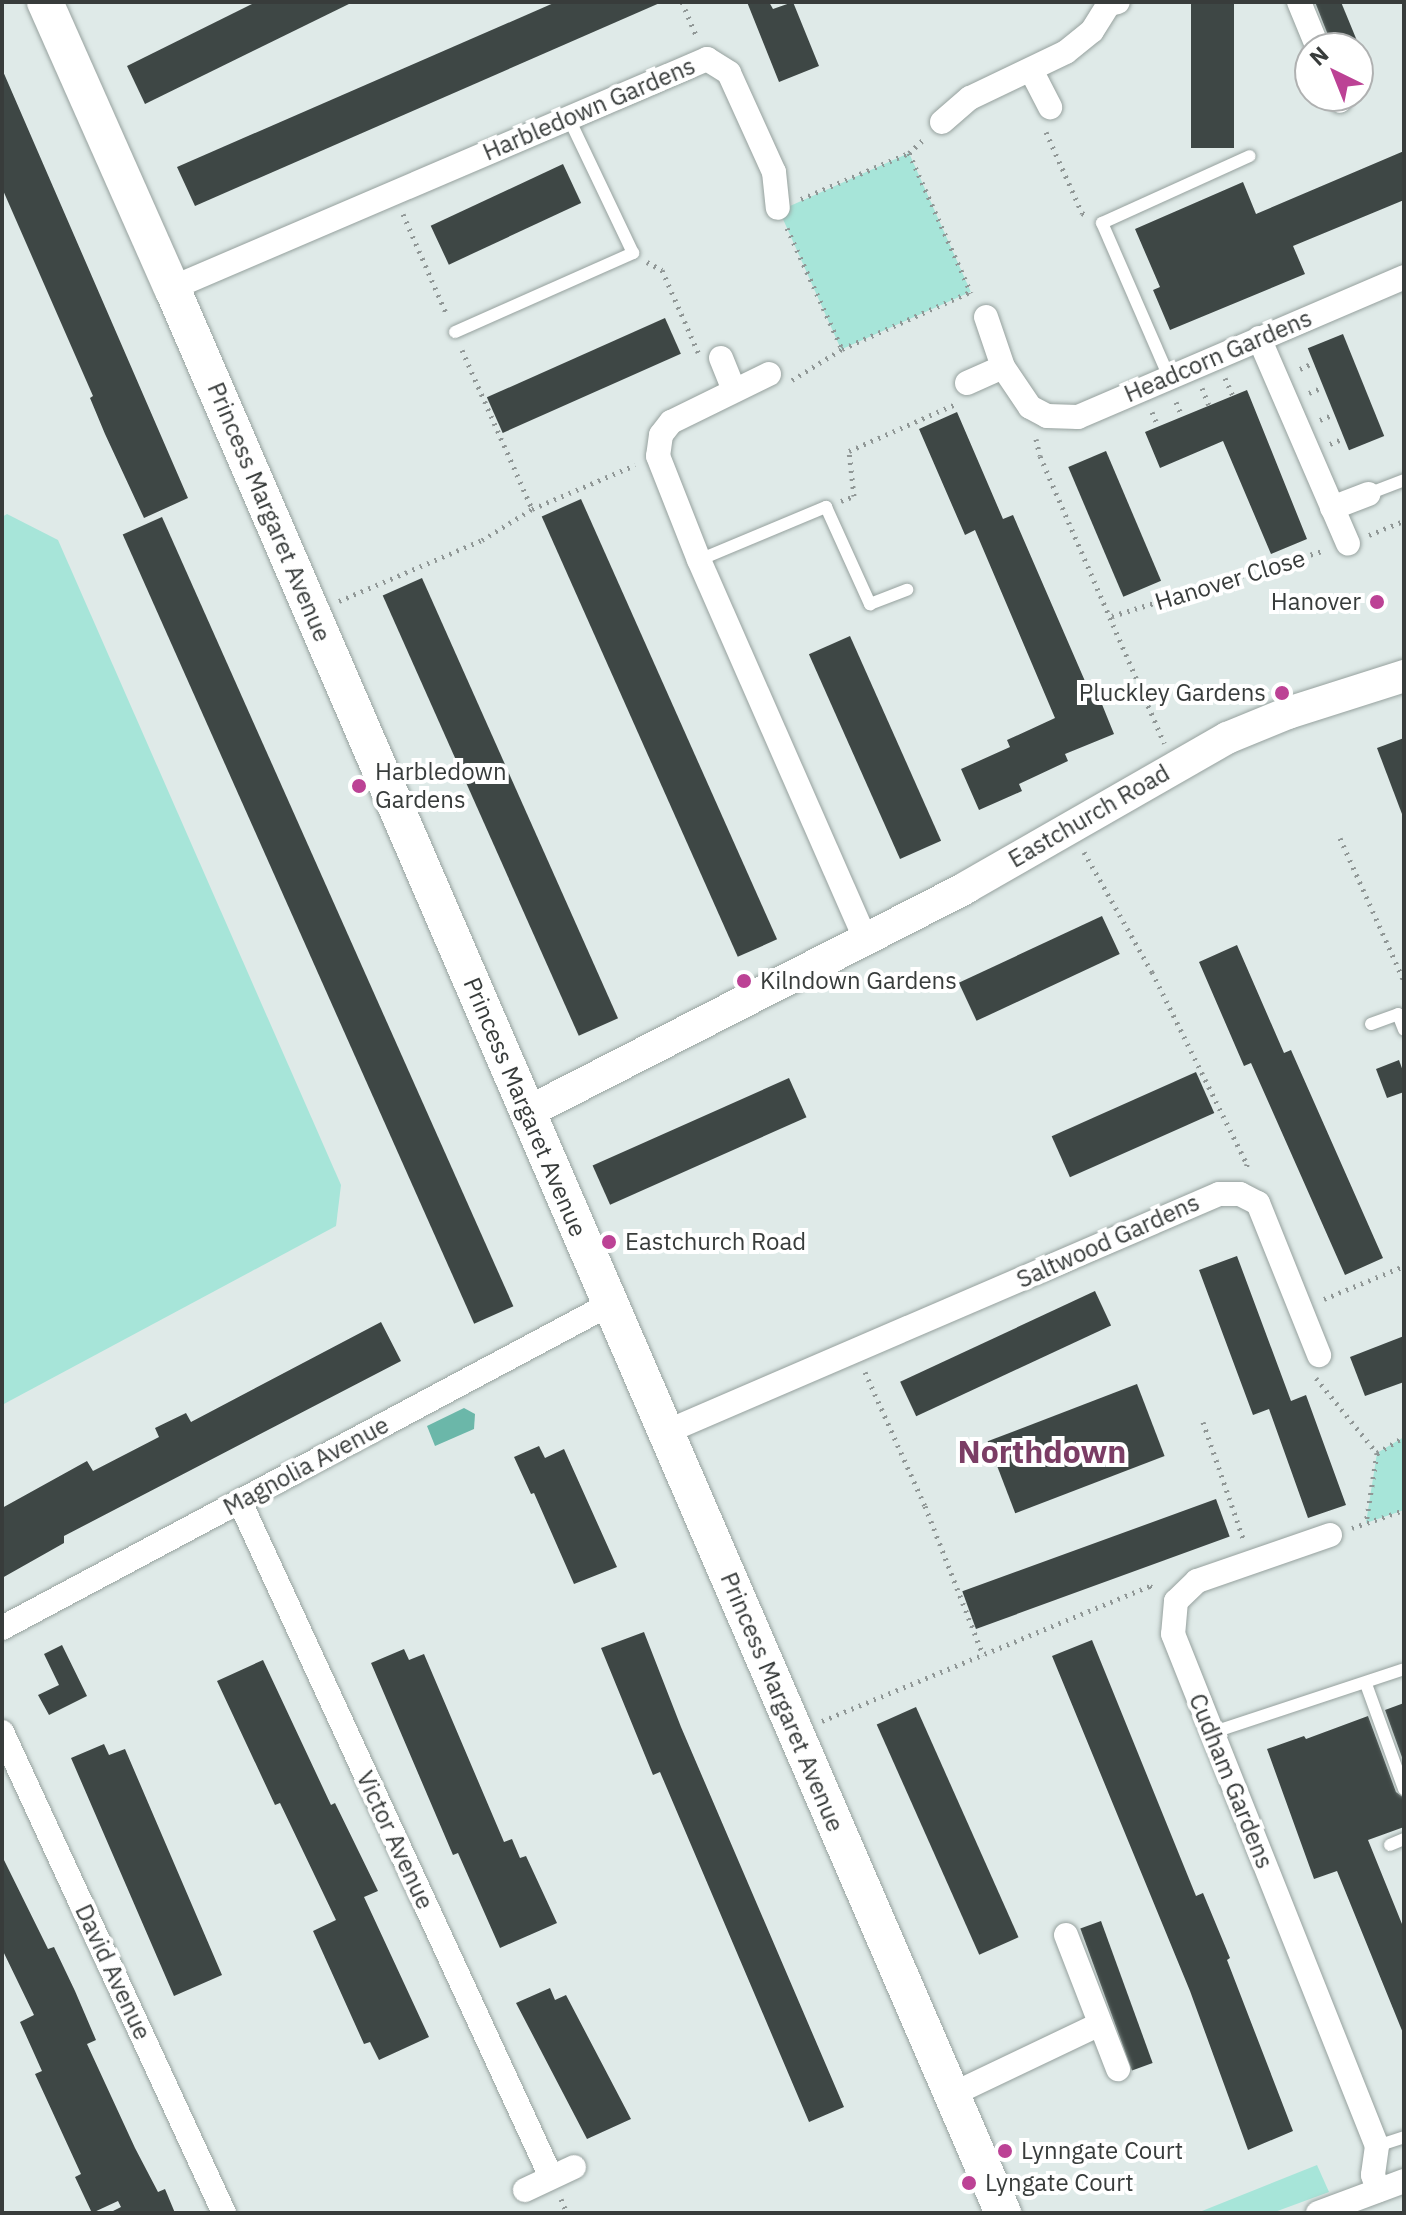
<!DOCTYPE html>
<html>
<head>
<meta charset="utf-8">
<style>
	body { margin:0 }
	#map { position:relative; width:1406px; height:2215px; overflow:hidden; background:#dfeae8; font-family:"IBM Plex Sans",sans-serif }
	div>[style] { position:absolute }
	[style*='--x'] { left:calc(var(--x)*1px); top:calc(var(--y)*1px); width:calc(var(--w)*1px); rotate:calc(var(--a)*1deg) }
	.green>* { inset:0; background:#a7e5d9; transform-origin:0 0 }
	.water>* { inset:0; background:#6bb7a9 }
	.building>* { inset:0; background:#3e4745; transform-origin:0 0 }
	.path>* { height:5px; margin-top:-2.5px; transform-origin:0; background:repeating-linear-gradient(90deg,#909796 0 2px,transparent 0 8px) }
	.roads { filter:drop-shadow(0 0 2px #96a19e) drop-shadow(0 0 2px #96a19e) }
	.service>* { height:12px; margin:-6px; padding:0 6px; transform-origin:6px; border-radius:6px; background:#fff }
	.minor>* { height:24px; margin:-12px; padding:0 12px; transform-origin:12px; border-radius:12px; background:#fff }
	.tertiary>* { height:32px; margin:-16px; padding:0 16px; transform-origin:16px; border-radius:16px; background:#fff }
	.secondary>* { height:36px; margin:-18px; padding:0 18px; transform-origin:18px; border-radius:18px; background:#fff }
	.dots>* { width:22px; height:22px; translate:-50% -50%; box-sizing:border-box; border:4px solid #fff; border-radius:50% }
	span { translate:-50% -50%; white-space:nowrap; text-align:center; line-height:1.15; -webkit-text-stroke:8px #fff; paint-order:stroke }
	.street-label { font-size:24px; color:#383c3b }
	.poi-label { font-size:24px; color:#383c3b }
	.right { translate:-100% -50%; text-align:right }
	.left { translate:0 -50%; text-align:left }
	.district-label { font-size:32px; color:#7b3d65; font-weight:700 }
	.frame { position:absolute; inset:0; border:4px solid #383c3b; pointer-events:none }
	.north { position:absolute; left:1294px; top:32px; width:80px; height:80px; box-sizing:border-box; background:#fff; border:2px solid #afb1b1; border-radius:50%; rotate:317deg; font-size:22px; font-weight:700; line-height:32px; text-align:center; color:#383c3b }
	.north::after { content:''; display:block; margin:auto; width:28px; height:36px; background:#bc4295; clip-path:polygon(50% 0,100% 100%,50% 72%,0 100%) }
</style>
</head>
<body>
<div id="map">
	<div class="green">
		<i style="left:909px;top:153px;width:152px;height:142px;rotate:66deg"></i>
		<i style="clip-path:polygon(7px 514px,58px 540px,341px 1185px,336px 1226px,2px 1405px,2px 517px)"></i>
		<i style="clip-path:polygon(1404px 1437px,1404px 1510px,1366px 1523px,1377px 1453px)"></i>
		<i style="clip-path:polygon(1317px 2165px,1329px 2192px,1272px 2213px,1197px 2213px)"></i>
	</div>
	<div class="water">
		<i style="clip-path:polygon(464px 1408px,475px 1414px,474px 1429px,435px 1446px,427px 1426px)"></i>
	</div>
	<div class="building">
		<i style="clip-path:polygon(256px 2px,353px 2px,145px 104px,127px 66px)"></i>
		<i style="clip-path:polygon(556px 2px,662px 2px,195px 206px,177px 167px)"></i>
		<i style="clip-path:polygon(747px 2px,769px 2px,773px 9px,793px 2px,819px 66px,779px 82px)"></i>
		<i style="left:1191px;top:2px;width:43px;height:146px"></i>
		<i style="clip-path:polygon(1315px 2px,1341px 2px,1360px 48px,1333px 48px)"></i>
		<i style="clip-path:polygon(2px 69px,188px 498px,144px 518px,105px 434px,90px 398px,93px 396px,2px 188px)"></i>
		<i style="clip-path:polygon(1404px 151px,1404px 200px,1293px 246px,1305px 274px,1170px 330px,1153px 290px,1160px 287px,1135px 229px,1243px 182px,1256px 214px)"></i>
		<i style="left:563px;top:164px;width:43px;height:146px;rotate:65deg"></i>
		<i style="left:665px;top:318px;width:39px;height:195px;rotate:66deg"></i>
		<i style="left:1343px;top:334px;width:110px;height:38px;rotate:68deg"></i>
		<i style="clip-path:polygon(1247px 390px,1307px 539px,1271px 554px,1223px 441px,1160px 468px,1145px 432px)"></i>
		<i style="clip-path:polygon(957px 412px,1003px 519px,1013px 515px,1091px 695px,1097px 692px,1114px 734px,1065px 754px,1068px 761px,1019px 784px,1022px 791px,979px 810px,961px 769px,1010px 747px,1007px 740px,1055px 718px,975px 530px,965px 535px,919px 429px)"></i>
		<i style="left:1106px;top:451px;width:141px;height:41px;rotate:67deg"></i>
		<i style="left:581px;top:499px;width:482px;height:43px;rotate:66deg"></i>
		<i style="left:162px;top:517px;width:864px;height:43px;rotate:66deg"></i>
		<i style="left:422px;top:578px;width:482px;height:43px;rotate:66deg"></i>
		<i style="left:850px;top:636px;width:224px;height:45px;rotate:66deg"></i>
		<i style="clip-path:polygon(1404px 738px,1404px 813px,1402px 814px,1377px 748px)"></i>
		<i style="left:1102px;top:916px;width:42px;height:158px;rotate:65deg"></i>
		<i style="clip-path:polygon(1237px 945px,1284px 1053px,1291px 1050px,1383px 1258px,1345px 1275px,1251px 1063px,1244px 1066px,1199px 962px)"></i>
		<i style="clip-path:polygon(1399px 1060px,1404px 1074px,1404px 1092px,1387px 1098px,1376px 1069px)"></i>
		<i style="left:1196px;top:1072px;width:45px;height:158px;rotate:66deg"></i>
		<i style="left:789px;top:1078px;width:43px;height:215px;rotate:66deg"></i>
		<i style="clip-path:polygon(1237px 1256px,1291px 1401px,1306px 1395px,1346px 1505px,1308px 1518px,1269px 1409px,1253px 1415px,1199px 1270px)"></i>
		<i style="left:1095px;top:1291px;width:38px;height:215px;rotate:65deg"></i>
		<i style="clip-path:polygon(381px 1322px,401px 1361px,64px 1536px,64px 1543px,2px 1578px,2px 1508px,87px 1461px,93px 1471px,159px 1437px,155px 1428px,186px 1413px,191px 1422px)"></i>
		<i style="clip-path:polygon(1404px 1336px,1404px 1382px,1365px 1396px,1350px 1357px)"></i>
		<i style="left:1137px;top:1384px;width:77px;height:160px;rotate:69deg"></i>
		<i style="clip-path:polygon(539px 1446px,545px 1458px,564px 1449px,617px 1567px,574px 1584px,534px 1493px,531px 1494px,514px 1457px)"></i>
		<i style="left:1216px;top:1499px;width:40px;height:270px;rotate:70deg"></i>
		<i style="clip-path:polygon(644px 1632px,681px 1727px,844px 2107px,809px 2122px,660px 1772px,653px 1775px,601px 1648px)"></i>
		<i style="clip-path:polygon(1092px 1640px,1196px 1896px,1203px 1893px,1230px 1958px,1227px 1960px,1293px 2131px,1248px 2150px,1190px 1991px,1052px 1656px)"></i>
		<i style="clip-path:polygon(62px 1645px,87px 1696px,49px 1715px,38px 1695px,59px 1685px,44px 1654px)"></i>
		<i style="clip-path:polygon(404px 1649px,409px 1660px,424px 1654px,504px 1842px,512px 1839px,520px 1858px,526px 1856px,557px 1923px,500px 1948px,458px 1853px,453px 1855px,371px 1663px)"></i>
		<i style="clip-path:polygon(263px 1660px,331px 1805px,335px 1803px,378px 1891px,364px 1897px,429px 2037px,379px 2060px,370px 2042px,364px 2044px,313px 1931px,336px 1920px,280px 1803px,275px 1805px,217px 1681px)"></i>
		<i style="clip-path:polygon(1404px 1703px,1404px 1763px,1385px 1710px)"></i>
		<i style="left:916px;top:1707px;width:252px;height:43px;rotate:66deg"></i>
		<i style="clip-path:polygon(1368px 1716px,1396px 1792px,1404px 1798px,1404px 1827px,1368px 1840px,1404px 1929px,1403px 2033px,1337px 1871px,1314px 1879px,1267px 1749px,1304px 1736px,1306px 1739px)"></i>
		<i style="clip-path:polygon(104px 1744px,109px 1755px,125px 1749px,222px 1975px,174px 1996px,71px 1758px)"></i>
		<i style="clip-path:polygon(2px 1856px,48px 1949px,54px 1947px,75px 1991px,96px 2040px,87px 2044px,135px 2148px,158px 2192px,165px 2189px,175px 2213px,109px 2213px,121px 2207px,118px 2201px,92px 2213px,75px 2177px,81px 2174px,35px 2074px,42px 2071px,20px 2022px,34px 2015px,2px 1949px)"></i>
		<i style="left:1101px;top:1921px;width:151px;height:22px;rotate:70deg"></i>
		<i style="clip-path:polygon(550px 1988px,555px 2000px,566px 1995px,631px 2119px,587px 2139px,516px 2003px)"></i>
	</div>
	<div class="path">
		<i style="--x:682;--y:2;--w:39;--a:67"></i>
		<i style="--x:1046;--y:132;--w:89;--a:66"></i>
		<i style="--x:1082;--y:213;--w:4;--a:27"></i>
		<i style="--x:909;--y:153;--w:153;--a:66.1"></i>
		<i style="--x:801;--y:199;--w:117;--a:-23.1"></i>
		<i style="--x:909;--y:153;--w:21;--a:-43"></i>
		<i style="--x:403;--y:214;--w:110;--a:66.5"></i>
		<i style="--x:787;--y:228;--w:133;--a:65.6"></i>
		<i style="--x:647;--y:262;--w:17;--a:28"></i>
		<i style="--x:662;--y:270;--w:90;--a:66.3"></i>
		<i style="--x:462;--y:350;--w:174;--a:66.2"></i>
		<i style="--x:1300;--y:369;--w:14;--a:-25"></i>
		<i style="--x:1225;--y:378;--w:20;--a:66"></i>
		<i style="--x:792;--y:380;--w:59;--a:-31.8"></i>
		<i style="--x:842;--y:349;--w:140;--a:-24"></i>
		<i style="--x:1202;--y:388;--w:18;--a:68"></i>
		<i style="--x:1309;--y:393;--w:15;--a:-23"></i>
		<i style="--x:1176;--y:402;--w:15;--a:67"></i>
		<i style="--x:1152;--y:412;--w:15;--a:67"></i>
		<i style="--x:1320;--y:420;--w:15;--a:-23"></i>
		<i style="--x:1036;--y:439;--w:17;--a:77"></i>
		<i style="--x:1040;--y:456;--w:313;--a:66.6"></i>
		<i style="--x:1330;--y:444;--w:15;--a:-23"></i>
		<i style="--x:841;--y:501;--w:14;--a:-21"></i>
		<i style="--x:854;--y:496;--w:45;--a:-96.3"></i>
		<i style="--x:849;--y:451;--w:119;--a:-23.8"></i>
		<i style="--x:1369;--y:535;--w:38;--a:-22"></i>
		<i style="--x:339;--y:601;--w:155;--a:-23.1"></i>
		<i style="--x:482;--y:540;--w:59;--a:-31.8"></i>
		<i style="--x:532;--y:509;--w:112;--a:-23.1"></i>
		<i style="--x:1112;--y:616;--w:223;--a:-17.2"></i>
		<i style="--x:1340;--y:838;--w:157;--a:65.9"></i>
		<i style="--x:1084;--y:852;--w:138;--a:60.5"></i>
		<i style="--x:1152;--y:972;--w:214;--a:63.7"></i>
		<i style="--x:1247;--y:1164;--w:6;--a:99"></i>
		<i style="--x:1324;--y:1299;--w:87;--a:-22.4"></i>
		<i style="--x:865;--y:1372;--w:147;--a:65.9"></i>
		<i style="--x:925;--y:1506;--w:160;--a:68.7"></i>
		<i style="--x:1316;--y:1378;--w:97;--a:50.9"></i>
		<i style="--x:1377;--y:1453;--w:71;--a:98.9"></i>
		<i style="--x:1203;--y:1422;--w:123;--a:71"></i>
		<i style="--x:1377;--y:1453;--w:31;--a:-31"></i>
		<i style="--x:1352;--y:1528;--w:55;--a:-19.1"></i>
		<i style="--x:822;--y:1721;--w:355;--a:-22.4"></i>
		<i style="--x:1150;--y:1586;--w:7;--a:34"></i>
		<i style="--x:561;--y:2199;--w:15;--a:67"></i>
	</div>
	<div class="roads">
		<div class="service">
			<i style="--x:455;--y:332;--w:195;--a:-23.9"></i>
			<i style="--x:633;--y:253;--w:148;--a:-115.5"></i>
			<i style="--x:1169;--y:377;--w:168;--a:-113.5"></i>
			<i style="--x:1102;--y:223;--w:162;--a:-24.4"></i>
			<i style="--x:1368;--y:494;--w:39;--a:-21"></i>
			<i style="--x:699;--y:560;--w:138;--a:-22.7"></i>
			<i style="--x:826;--y:507;--w:107;--a:65.6"></i>
			<i style="--x:870;--y:604;--w:40;--a:-21"></i>
			<i style="--x:1371;--y:1024;--w:29;--a:-20"></i>
			<i style="--x:1398;--y:1014;--w:17;--a:69"></i>
			<i style="--x:1366;--y:1684;--w:112;--a:70.1"></i>
			<i style="--x:1211;--y:1733;--w:201;--a:-18.3"></i>
			<i style="--x:1390;--y:1845;--w:15;--a:-23"></i>
			<i style="--x:1377;--y:2146;--w:28;--a:-18"></i>
		</div>
		<div class="minor">
			<i style="--x:1299;--y:2;--w:50;--a:67.6"></i>
			<i style="--x:1031;--y:70;--w:42;--a:62.8"></i>
			<i style="--x:1338;--y:96;--w:5;--a:68"></i>
			<i style="--x:942;--y:122;--w:37;--a:-41"></i>
			<i style="--x:970;--y:98;--w:106;--a:-25.6"></i>
			<i style="--x:1066;--y:52;--w:33;--a:-39"></i>
			<i style="--x:1092;--y:31;--w:32;--a:-58"></i>
			<i style="--x:1109;--y:4;--w:9;--a:-13"></i>
			<i style="--x:172;--y:288;--w:582;--a:-23.17"></i>
			<i style="--x:707;--y:59;--w:26;--a:32"></i>
			<i style="--x:729;--y:73;--w:109;--a:65.6"></i>
			<i style="--x:774;--y:172;--w:36;--a:84"></i>
			<i style="--x:986;--y:317;--w:53;--a:71.2"></i>
			<i style="--x:1003;--y:367;--w:48;--a:56"></i>
			<i style="--x:1030;--y:407;--w:19;--a:28"></i>
			<i style="--x:1047;--y:416;--w:31;--a:2"></i>
			<i style="--x:1078;--y:417;--w:355;--a:-23.2"></i>
			<i style="--x:1259;--y:338;--w:224;--a:66.6"></i>
			<i style="--x:721;--y:358;--w:35;--a:68"></i>
			<i style="--x:769;--y:374;--w:109;--a:153.9"></i>
			<i style="--x:671;--y:422;--w:16;--a:128"></i>
			<i style="--x:661;--y:435;--w:21;--a:98"></i>
			<i style="--x:658;--y:456;--w:112;--a:68.5"></i>
			<i style="--x:699;--y:560;--w:416;--a:66.3"></i>
			<i style="--x:967;--y:383;--w:39;--a:-24"></i>
			<i style="--x:1332;--y:508;--w:39;--a:-21"></i>
			<i style="--x:666;--y:1432;--w:602;--a:-23.29"></i>
			<i style="--x:1219;--y:1194;--w:21;--a:0"></i>
			<i style="--x:1240;--y:1194;--w:20;--a:27"></i>
			<i style="--x:1258;--y:1203;--w:164;--a:68.1"></i>
			<i style="--x:240;--y:1502;--w:743;--a:65.26"></i>
			<i style="--x:1330;--y:1535;--w:141;--a:160.9"></i>
			<i style="--x:1197;--y:1581;--w:29;--a:136"></i>
			<i style="--x:1176;--y:1601;--w:33;--a:95"></i>
			<i style="--x:1173;--y:1634;--w:551;--a:68.28"></i>
			<i style="--x:1377;--y:2146;--w:29;--a:98"></i>
			<i style="--x:1373;--y:2175;--w:16;--a:72"></i>
			<i style="--x:2;--y:1628;--w:689;--a:-28.05"></i>
			<i style="--x:2;--y:1732;--w:530;--a:65.22"></i>
			<i style="--x:1066;--y:1935;--w:144;--a:68.8"></i>
			<i style="--x:951;--y:2095;--w:165;--a:-25.5"></i>
			<i style="--x:525;--y:2190;--w:54;--a:-25.1"></i>
			<i style="--x:1318;--y:2213;--w:92;--a:-20.4"></i>
		</div>
		<div class="tertiary">
			<i style="--x:528;--y:1112;--w:493;--a:-27.1"></i>
			<i style="--x:967;--y:887;--w:300;--a:-29.8"></i>
			<i style="--x:1227;--y:738;--w:66;--a:-22.3"></i>
			<i style="--x:1288;--y:713;--w:122;--a:-17.7"></i>
		</div>
		<div class="secondary">
			<i style="--x:45;--y:2;--w:313;--a:66.1"></i>
			<i style="--x:172;--y:288;--w:2097;--a:66.65"></i>
		</div>
	</div>
	<div class="dots">
		<i style="left:1377px;top:602px;background:#bc4295"></i>
		<i style="left:1282px;top:693px;background:#bc4295"></i>
		<i style="left:359px;top:786px;background:#bc4295"></i>
		<i style="left:744px;top:981px;background:#bc4295"></i>
		<i style="left:609px;top:1242px;background:#bc4295"></i>
		<i style="left:1005px;top:2151px;background:#bc4295"></i>
		<i style="left:969px;top:2183px;background:#bc4295"></i>
	</div>
	<div class="street-label">
		<span style="left:589px;top:109px;rotate:-23deg">Harbledown Gardens</span>
		<span style="left:1218px;top:356px;rotate:-23deg">Headcorn Gardens</span>
		<span style="left:269px;top:512px;rotate:67deg">Princess Margaret Avenue</span>
		<span style="left:1230px;top:580px;rotate:-17deg">Hanover Close</span>
		<span style="left:1089px;top:816px;rotate:-30deg">Eastchurch Road</span>
		<span style="left:525px;top:1107px;rotate:67deg">Princess Margaret Avenue</span>
		<span style="left:1108px;top:1241px;rotate:-24deg">Saltwood Gardens</span>
		<span style="left:306px;top:1466px;rotate:-28deg">Magnolia Avenue</span>
		<span style="left:782px;top:1702px;rotate:67deg">Princess Margaret Avenue</span>
		<span style="left:1231px;top:1781px;rotate:68deg">Cudham Gardens</span>
		<span style="left:395px;top:1840px;rotate:65deg">Victor Avenue</span>
		<span style="left:113px;top:1972px;rotate:65deg">David Avenue</span>
	</div>
	<div class="poi-label">
		<span class="right" style="left:1361px;top:602px">Hanover</span>
		<span class="right" style="left:1266px;top:693px">Pluckley Gardens</span>
		<span class="left" style="left:375px;top:786px">Harbledown<br>Gardens</span>
		<span class="left" style="left:760px;top:981px">Kilndown Gardens</span>
		<span class="left" style="left:625px;top:1242px">Eastchurch Road</span>
		<span class="left" style="left:1021px;top:2151px">Lynngate Court</span>
		<span class="left" style="left:985px;top:2183px">Lyngate Court</span>
	</div>
	<div class="district-label">
		<span style="left:1042px;top:1451px">Northdown</span>
	</div>
	<div class="frame"></div>
	<div class="north">N</div>
</div>
</body>
</html>
